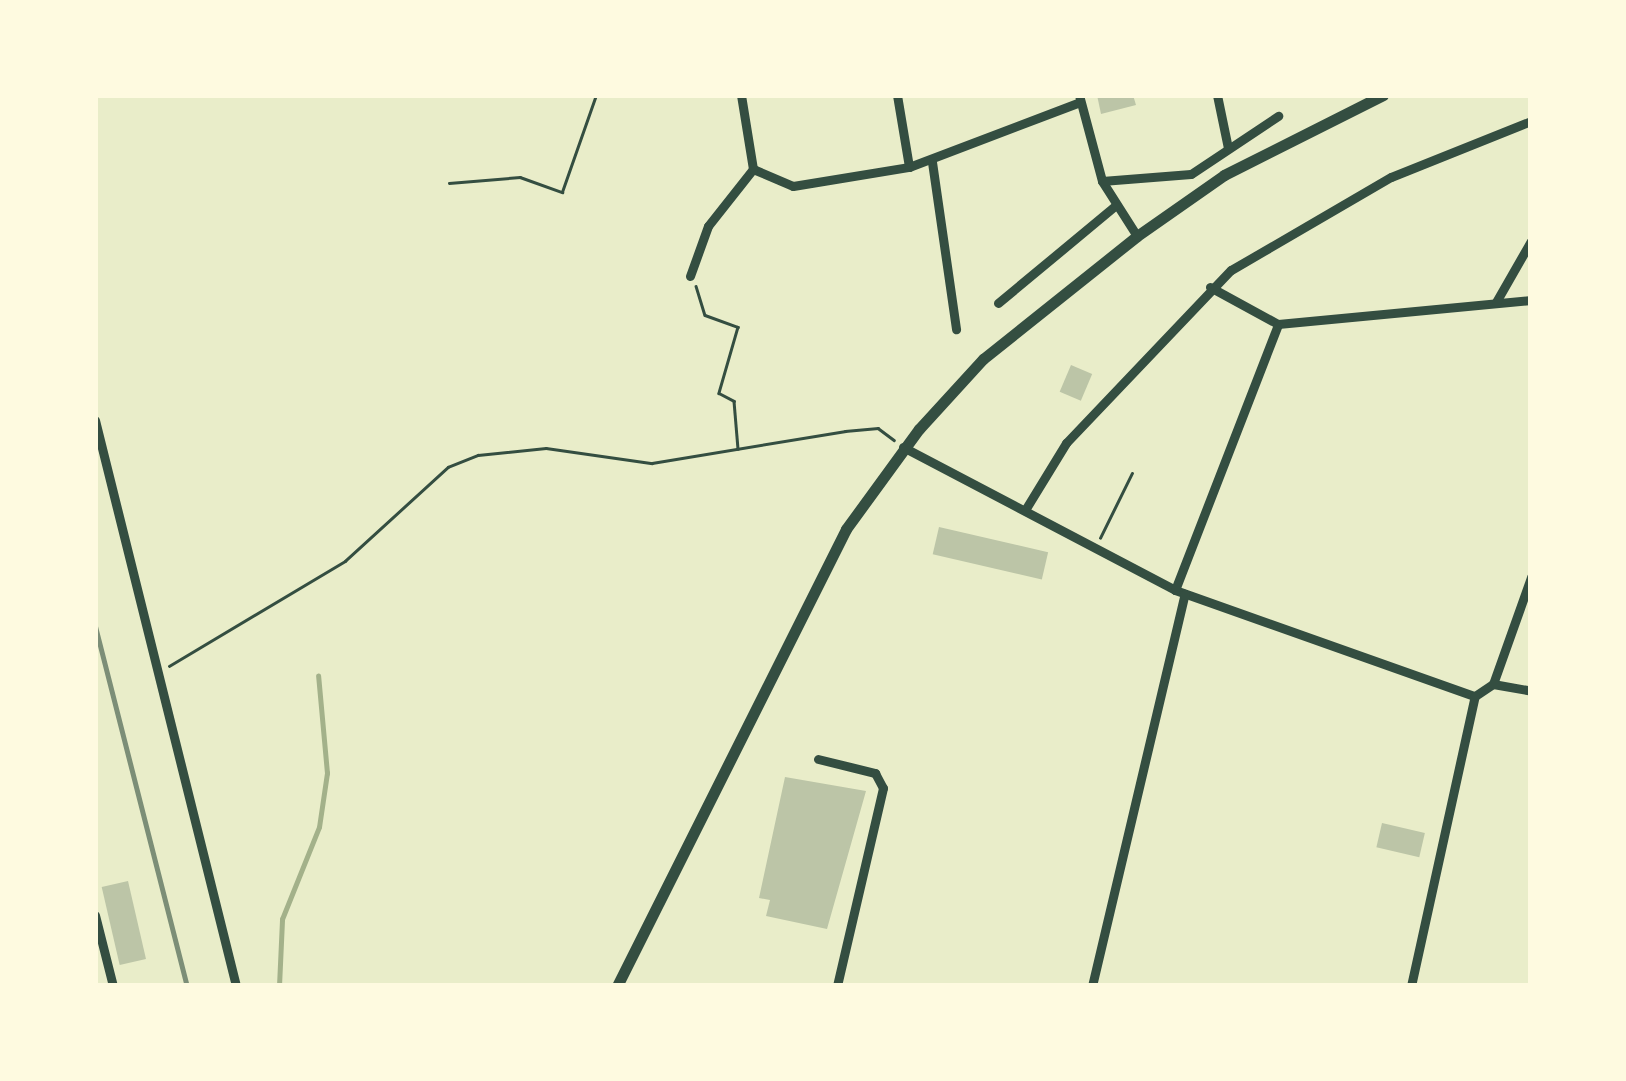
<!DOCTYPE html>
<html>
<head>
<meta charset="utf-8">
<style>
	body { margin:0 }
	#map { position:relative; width:1626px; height:1081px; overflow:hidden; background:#e9edc9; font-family:Figtree,sans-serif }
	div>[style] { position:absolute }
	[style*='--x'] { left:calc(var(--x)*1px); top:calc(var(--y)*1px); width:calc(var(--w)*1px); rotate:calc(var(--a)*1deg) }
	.stream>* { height:5px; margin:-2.5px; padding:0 2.5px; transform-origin:2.5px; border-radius:2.5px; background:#a3b18a }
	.building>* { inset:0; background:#bcc5a7; transform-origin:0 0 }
	.path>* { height:2.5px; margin:-1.25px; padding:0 1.25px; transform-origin:1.25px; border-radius:1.25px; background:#344e41 }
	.minor>* { height:9px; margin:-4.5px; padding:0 4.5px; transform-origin:4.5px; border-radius:4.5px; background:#344e41 }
	.tertiary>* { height:11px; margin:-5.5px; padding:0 5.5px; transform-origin:5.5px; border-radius:5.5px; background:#344e41 }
	.rail>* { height:5px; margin:-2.5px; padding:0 2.5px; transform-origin:2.5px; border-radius:2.5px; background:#7c8e77 }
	span { translate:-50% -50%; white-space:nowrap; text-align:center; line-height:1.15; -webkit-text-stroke:8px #fefae0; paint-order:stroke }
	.frame { position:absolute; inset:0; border:98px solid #fefae0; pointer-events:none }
</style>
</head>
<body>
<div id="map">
	<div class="stream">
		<i style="--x:279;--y:986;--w:67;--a:-87.4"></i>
		<i style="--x:282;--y:919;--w:99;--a:-68.1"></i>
		<i style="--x:319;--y:827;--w:55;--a:-81.6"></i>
		<i style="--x:327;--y:773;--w:98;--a:-95.2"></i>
	</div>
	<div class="building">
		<i style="clip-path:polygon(1097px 95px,1133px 95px,1136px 105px,1101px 114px)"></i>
		<i style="left:1071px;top:365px;width:23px;height:29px;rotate:23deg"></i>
		<i style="left:939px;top:527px;width:112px;height:28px;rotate:13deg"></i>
		<i style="clip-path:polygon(785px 777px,866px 791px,827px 929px,766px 916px,770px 900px,759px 898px)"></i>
		<i style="left:1382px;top:823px;width:44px;height:25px;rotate:13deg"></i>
		<i style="left:128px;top:881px;width:80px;height:27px;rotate:77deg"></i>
	</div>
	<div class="path">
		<i style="--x:449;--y:183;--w:71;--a:-4.8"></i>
		<i style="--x:520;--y:177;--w:45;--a:19.7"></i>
		<i style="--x:562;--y:192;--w:103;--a:-70.7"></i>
		<i style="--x:696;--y:286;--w:30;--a:73"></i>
		<i style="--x:705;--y:315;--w:35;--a:20"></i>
		<i style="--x:738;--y:327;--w:69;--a:106.1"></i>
		<i style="--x:719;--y:393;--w:17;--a:28"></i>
		<i style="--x:734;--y:401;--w:48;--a:85.2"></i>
		<i style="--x:1100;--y:538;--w:72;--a:-63.8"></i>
		<i style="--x:169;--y:666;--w:205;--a:-30.8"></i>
		<i style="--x:345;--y:561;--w:139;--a:-42.4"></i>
		<i style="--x:448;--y:467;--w:32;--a:-22"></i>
		<i style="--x:478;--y:455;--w:68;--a:-5.9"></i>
		<i style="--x:546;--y:448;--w:107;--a:8.1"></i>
		<i style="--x:652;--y:463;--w:196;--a:-9.4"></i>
		<i style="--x:845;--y:431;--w:33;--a:-5"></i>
		<i style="--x:878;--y:428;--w:20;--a:37"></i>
	</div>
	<div class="minor">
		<i style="--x:897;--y:95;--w:73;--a:80.5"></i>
		<i style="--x:1079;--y:95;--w:89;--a:75"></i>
		<i style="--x:1102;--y:181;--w:65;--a:57.5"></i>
		<i style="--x:1217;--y:95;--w:54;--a:78.3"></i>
		<i style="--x:932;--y:162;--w:169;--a:81.8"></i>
		<i style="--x:753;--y:169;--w:43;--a:23"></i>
		<i style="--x:793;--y:186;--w:118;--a:-9.3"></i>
		<i style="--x:909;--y:167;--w:183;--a:-20.8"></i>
		<i style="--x:1102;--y:181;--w:89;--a:-4.5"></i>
		<i style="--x:1191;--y:174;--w:105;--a:-33.7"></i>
		<i style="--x:690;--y:276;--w:53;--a:-70.2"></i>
		<i style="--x:708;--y:226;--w:73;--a:-51.7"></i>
		<i style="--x:753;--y:169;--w:75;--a:-99.2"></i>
		<i style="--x:1210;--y:287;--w:77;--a:28.6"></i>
		<i style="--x:1278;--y:324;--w:254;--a:-5.4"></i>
		<i style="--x:1496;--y:302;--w:70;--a:-60.2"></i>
		<i style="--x:998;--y:303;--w:152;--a:-39.7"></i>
		<i style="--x:95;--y:420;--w:583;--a:76.01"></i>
		<i style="--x:903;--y:447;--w:307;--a:27.7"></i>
		<i style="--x:1175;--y:590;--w:318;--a:19.5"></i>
		<i style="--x:1025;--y:510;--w:79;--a:-58.5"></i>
		<i style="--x:1066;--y:443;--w:239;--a:-46.4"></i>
		<i style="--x:1231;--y:270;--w:185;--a:-30.2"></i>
		<i style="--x:1391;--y:177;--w:151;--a:-21.8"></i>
		<i style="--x:1175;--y:590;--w:285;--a:-68.8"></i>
		<i style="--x:1493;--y:684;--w:114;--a:-70.4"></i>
		<i style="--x:1475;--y:696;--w:22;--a:-34"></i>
		<i style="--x:1493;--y:684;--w:39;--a:10"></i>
		<i style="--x:818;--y:759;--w:59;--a:13.8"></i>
		<i style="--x:875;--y:773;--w:17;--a:62"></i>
		<i style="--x:883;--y:788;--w:203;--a:103.1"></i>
		<i style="--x:95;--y:915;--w:73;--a:75.8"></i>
		<i style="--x:1092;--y:986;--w:403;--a:-76.7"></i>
		<i style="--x:1411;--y:986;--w:297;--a:-77.6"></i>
	</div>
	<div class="tertiary">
		<i style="--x:617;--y:986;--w:511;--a:-63.38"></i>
		<i style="--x:846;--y:529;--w:124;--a:-53.9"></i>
		<i style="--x:919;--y:429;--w:95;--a:-47.6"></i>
		<i style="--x:983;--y:359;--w:197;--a:-38.6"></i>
		<i style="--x:1137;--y:236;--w:106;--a:-35"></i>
		<i style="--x:1224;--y:175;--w:178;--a:-26.7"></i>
	</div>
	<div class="rail">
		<i style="--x:95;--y:626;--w:372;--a:75.7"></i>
	</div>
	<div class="frame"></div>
</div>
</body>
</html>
